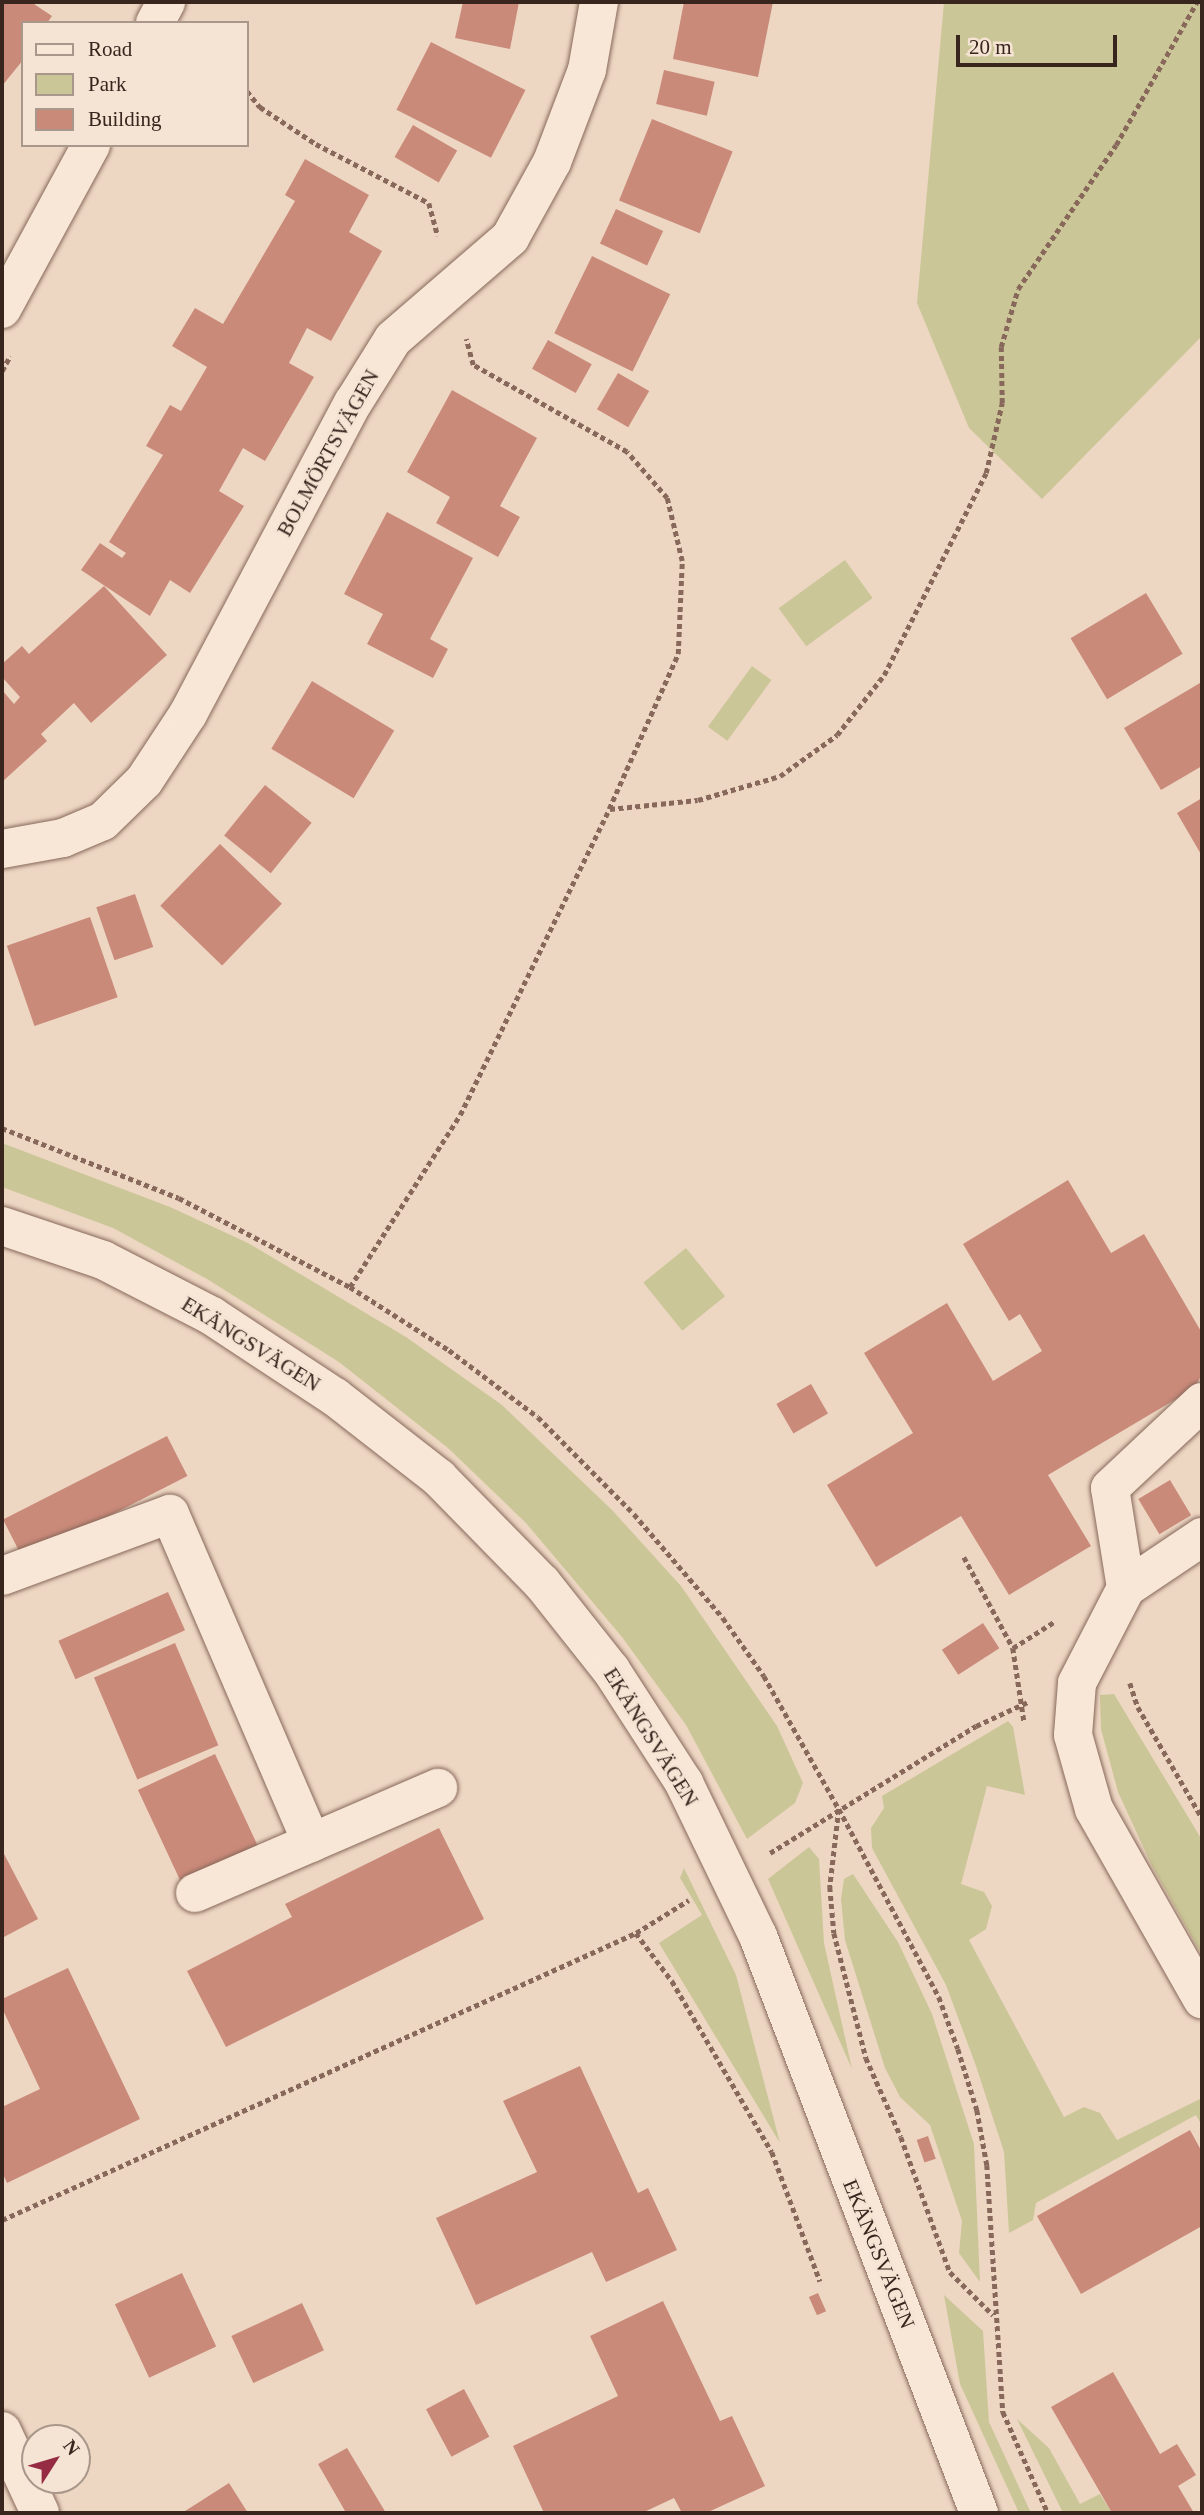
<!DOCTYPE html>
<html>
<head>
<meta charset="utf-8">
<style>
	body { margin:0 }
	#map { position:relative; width:1204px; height:2515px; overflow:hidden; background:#edd7c3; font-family:Georgia,serif }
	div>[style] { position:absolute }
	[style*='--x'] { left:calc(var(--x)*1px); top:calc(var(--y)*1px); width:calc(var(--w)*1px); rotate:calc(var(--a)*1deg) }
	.green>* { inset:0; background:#cbc697; transform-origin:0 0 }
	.building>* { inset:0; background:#ca8a7a; transform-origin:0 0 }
	.path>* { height:4.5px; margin-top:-2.25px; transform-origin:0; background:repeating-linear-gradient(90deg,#87685a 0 5px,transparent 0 8.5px) }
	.roads { filter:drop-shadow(0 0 2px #87685a) drop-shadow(0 0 2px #87685a) }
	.street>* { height:38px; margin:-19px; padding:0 19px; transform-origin:19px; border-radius:19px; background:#f8e7d6 }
	.secondary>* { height:38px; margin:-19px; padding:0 19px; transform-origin:19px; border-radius:19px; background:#f8e7d6 }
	span { translate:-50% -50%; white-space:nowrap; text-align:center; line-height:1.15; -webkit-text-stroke:5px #f5e3d3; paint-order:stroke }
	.street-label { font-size:21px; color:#37251e }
	.frame { position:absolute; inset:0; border:4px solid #37251e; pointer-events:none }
	.legend { position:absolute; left:21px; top:21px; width:228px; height:126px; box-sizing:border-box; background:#f5e3d3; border:2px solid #a9978b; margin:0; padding:9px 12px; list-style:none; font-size:21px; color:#37251e }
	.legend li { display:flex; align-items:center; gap:14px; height:35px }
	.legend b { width:35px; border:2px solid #a9978b }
	.north { position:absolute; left:21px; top:2424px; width:70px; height:70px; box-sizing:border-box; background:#f5e3d3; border:2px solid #a9978b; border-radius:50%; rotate:53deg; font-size:19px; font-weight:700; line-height:28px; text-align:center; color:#37251e }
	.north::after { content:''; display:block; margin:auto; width:24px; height:32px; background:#952c43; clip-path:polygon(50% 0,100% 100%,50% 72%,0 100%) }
	.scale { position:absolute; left:956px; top:35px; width:161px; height:32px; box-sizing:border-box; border:4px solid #37251e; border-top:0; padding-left:9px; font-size:21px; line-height:24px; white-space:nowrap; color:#37251e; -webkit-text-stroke:5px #f5e3d3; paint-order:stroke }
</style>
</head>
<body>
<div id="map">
	<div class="green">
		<i style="clip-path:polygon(944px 2px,1202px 2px,1202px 336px,1042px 499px,969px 428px,917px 303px)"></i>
		<i style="left:845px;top:560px;width:47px;height:82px;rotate:54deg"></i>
		<i style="left:752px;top:666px;width:24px;height:75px;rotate:36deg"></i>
		<i style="clip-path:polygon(2px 1143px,170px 1207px,248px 1243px,406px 1337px,502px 1405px,612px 1510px,681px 1586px,777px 1726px,803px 1783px,795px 1803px,747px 1839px,686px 1725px,622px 1637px,526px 1523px,448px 1448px,339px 1362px,207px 1279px,113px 1228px,2px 1187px)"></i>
		<i style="left:686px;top:1248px;width:62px;height:55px;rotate:51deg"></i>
		<i style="clip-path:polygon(1114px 1694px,1202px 1840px,1202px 1955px,1152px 1866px,1118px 1792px,1101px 1729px,1100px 1695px)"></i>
		<i style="clip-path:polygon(1008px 1721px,1013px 1727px,1025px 1795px,987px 1786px,961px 1884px,984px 1892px,992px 1906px,986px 1929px,969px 1940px,1064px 2117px,1084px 2107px,1100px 2113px,1117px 2140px,1202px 2098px,1202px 2126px,1196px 2115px,1036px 2203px,1033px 2220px,1009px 2233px,1004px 2152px,976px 2066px,946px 1985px,872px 1848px,871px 1828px,884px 1808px,882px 1796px)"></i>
		<i style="clip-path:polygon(809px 1847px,819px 1859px,824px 1943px,852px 2069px,768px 1879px)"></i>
		<i style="clip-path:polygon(684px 1868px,736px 1975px,780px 2143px,659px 1943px,702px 1915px,680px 1878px)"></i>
		<i style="clip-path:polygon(853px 1874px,898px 1942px,932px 2014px,974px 2144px,980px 2282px,959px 2253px,962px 2221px,930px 2125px,900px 2097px,885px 2068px,845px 1940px,841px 1899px,844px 1879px)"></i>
		<i style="clip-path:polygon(944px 2295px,983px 2331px,989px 2422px,1031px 2513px,1019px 2513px,960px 2384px)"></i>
		<i style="clip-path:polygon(1017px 2419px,1049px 2448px,1080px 2504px,1100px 2494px,1112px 2513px,1063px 2513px)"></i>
	</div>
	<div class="building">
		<i style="clip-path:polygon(2px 2px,31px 2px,52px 16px,47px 23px,23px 23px,23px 60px,2px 86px)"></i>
		<i style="clip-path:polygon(463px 2px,519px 2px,510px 49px,455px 38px)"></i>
		<i style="clip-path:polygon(684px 2px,773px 2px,758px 77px,673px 59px)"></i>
		<i style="left:431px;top:42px;width:106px;height:76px;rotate:27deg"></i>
		<i style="left:664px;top:70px;width:52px;height:35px;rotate:13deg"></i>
		<i style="left:652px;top:119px;width:87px;height:88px;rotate:22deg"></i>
		<i style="left:413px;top:125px;width:51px;height:37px;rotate:30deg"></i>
		<i style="clip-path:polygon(305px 159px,369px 195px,349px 232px,382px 251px,331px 341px,307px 328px,289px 363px,314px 377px,265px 461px,243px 448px,219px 491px,244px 506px,190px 593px,170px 580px,150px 616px,81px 570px,100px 543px,122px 558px,126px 553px,109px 542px,163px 455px,146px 446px,170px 405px,181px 411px,207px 367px,172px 346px,195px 308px,223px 324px,295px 201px,285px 195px)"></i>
		<i style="left:616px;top:209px;width:52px;height:38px;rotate:25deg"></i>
		<i style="left:592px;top:256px;width:87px;height:86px;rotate:26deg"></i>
		<i style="left:548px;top:340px;width:50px;height:33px;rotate:29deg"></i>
		<i style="left:618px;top:373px;width:36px;height:42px;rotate:30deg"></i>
		<i style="clip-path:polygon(452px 390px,537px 438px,500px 506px,520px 517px,498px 557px,436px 523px,450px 497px,407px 472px)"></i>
		<i style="clip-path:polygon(387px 512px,473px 558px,430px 639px,448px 649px,433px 678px,367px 644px,383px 614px,344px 594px)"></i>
		<i style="clip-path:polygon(104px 586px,167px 655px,91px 723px,74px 703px,41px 734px,47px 741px,2px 782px,2px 690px,14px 704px,20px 697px,2px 677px,2px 664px,22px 646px,29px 654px)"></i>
		<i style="left:1146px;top:593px;width:71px;height:88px;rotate:59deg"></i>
		<i style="left:312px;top:681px;width:96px;height:79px;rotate:31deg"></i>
		<i style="clip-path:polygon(1200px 683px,1202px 766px,1161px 790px,1124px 728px)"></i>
		<i style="left:265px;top:785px;width:60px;height:65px;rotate:39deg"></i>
		<i style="clip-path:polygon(1202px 798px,1202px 856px,1177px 813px)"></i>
		<i style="left:220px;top:844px;width:86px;height:86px;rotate:44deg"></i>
		<i style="left:135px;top:894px;width:56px;height:41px;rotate:71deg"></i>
		<i style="left:90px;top:917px;width:85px;height:88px;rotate:71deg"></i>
		<i style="clip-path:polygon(1068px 1180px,1111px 1253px,1144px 1234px,1202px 1333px,1202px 1375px,1193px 1389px,1048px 1475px,1091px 1546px,1009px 1595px,961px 1516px,876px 1567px,827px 1485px,913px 1433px,864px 1353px,947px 1303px,993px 1381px,1042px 1351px,1020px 1314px,1009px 1321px,963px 1244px)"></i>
		<i style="left:811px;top:1384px;width:34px;height:40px;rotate:60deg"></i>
		<i style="left:167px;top:1436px;width:45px;height:184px;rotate:63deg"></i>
		<i style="left:1170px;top:1480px;width:41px;height:37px;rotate:59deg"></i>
		<i style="left:168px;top:1592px;width:42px;height:120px;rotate:66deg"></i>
		<i style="left:983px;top:1623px;width:30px;height:49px;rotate:57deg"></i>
		<i style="left:175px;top:1643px;width:111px;height:88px;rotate:67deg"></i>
		<i style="left:215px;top:1754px;width:105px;height:85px;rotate:65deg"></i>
		<i style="clip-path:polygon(439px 1828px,484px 1919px,226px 2047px,187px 1971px,292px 1917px,285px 1904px)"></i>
		<i style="clip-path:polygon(2px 1850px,38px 1919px,2px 1938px)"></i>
		<i style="clip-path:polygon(68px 1968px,140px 2119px,7px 2183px,2px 2172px,2px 2107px,40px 2089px,2px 2008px,2px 1999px)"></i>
		<i style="clip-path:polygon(580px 2066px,638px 2193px,648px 2188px,677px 2250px,606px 2282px,592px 2252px,476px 2305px,436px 2218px,537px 2172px,503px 2101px)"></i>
		<i style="clip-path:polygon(1190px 2130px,1202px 2152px,1202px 2226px,1081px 2294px,1037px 2216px)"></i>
		<i style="left:928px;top:2136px;width:24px;height:12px;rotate:71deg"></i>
		<i style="left:182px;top:2273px;width:81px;height:74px;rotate:65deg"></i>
		<i style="left:818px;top:2293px;width:20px;height:10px;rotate:66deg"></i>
		<i style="clip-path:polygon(663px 2301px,720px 2421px,732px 2416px,765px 2486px,706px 2513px,682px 2513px,674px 2498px,642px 2513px,544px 2513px,513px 2446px,618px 2396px,590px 2336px)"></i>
		<i style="left:302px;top:2303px;width:52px;height:78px;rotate:65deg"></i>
		<i style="clip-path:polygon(1113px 2372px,1160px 2454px,1177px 2444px,1196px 2475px,1178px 2486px,1194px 2513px,1112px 2513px,1051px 2407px)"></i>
		<i style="left:464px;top:2389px;width:54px;height:43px;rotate:62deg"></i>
		<i style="clip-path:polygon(347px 2448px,386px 2513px,341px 2513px,345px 2511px,318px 2464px)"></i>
		<i style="clip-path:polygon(229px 2483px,248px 2513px,182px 2513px)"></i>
	</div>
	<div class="path">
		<i style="--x:247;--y:91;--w:21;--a:51"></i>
		<i style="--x:260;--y:107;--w:67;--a:33.5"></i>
		<i style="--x:316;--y:144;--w:127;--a:27.6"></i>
		<i style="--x:429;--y:203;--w:34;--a:75"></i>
		<i style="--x:2;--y:371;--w:17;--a:-62"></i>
		<i style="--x:610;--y:809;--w:88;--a:-5.8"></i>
		<i style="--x:698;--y:800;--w:85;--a:-16.3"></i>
		<i style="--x:780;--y:776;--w:70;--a:-35.7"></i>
		<i style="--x:837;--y:735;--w:76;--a:-51.9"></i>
		<i style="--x:884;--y:675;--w:226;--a:-63.2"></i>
		<i style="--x:986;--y:473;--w:72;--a:-77.1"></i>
		<i style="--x:1002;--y:403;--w:56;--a:-91"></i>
		<i style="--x:1001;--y:347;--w:60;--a:-73.7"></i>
		<i style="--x:1018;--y:289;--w:174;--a:-55.8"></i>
		<i style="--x:1116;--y:145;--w:164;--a:-60.5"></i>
		<i style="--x:2;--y:1128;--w:190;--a:21.6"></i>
		<i style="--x:179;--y:1198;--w:193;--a:27.5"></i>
		<i style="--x:350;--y:1287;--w:117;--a:32.5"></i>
		<i style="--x:449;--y:1350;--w:111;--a:37"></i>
		<i style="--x:538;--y:1417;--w:136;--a:45.3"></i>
		<i style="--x:634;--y:1514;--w:137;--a:49.4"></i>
		<i style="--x:723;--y:1618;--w:71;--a:54.7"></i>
		<i style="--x:764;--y:1676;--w:153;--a:60.6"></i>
		<i style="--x:839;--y:1809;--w:213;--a:62"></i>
		<i style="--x:939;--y:1997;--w:55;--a:69.9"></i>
		<i style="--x:958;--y:2049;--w:64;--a:72.7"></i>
		<i style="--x:977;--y:2110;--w:56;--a:79.7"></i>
		<i style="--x:987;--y:2165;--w:248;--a:86.3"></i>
		<i style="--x:1003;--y:2412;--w:111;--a:66"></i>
		<i style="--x:350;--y:1287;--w:204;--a:-57.4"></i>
		<i style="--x:460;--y:1115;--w:340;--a:-64"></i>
		<i style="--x:609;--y:809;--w:170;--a:-66"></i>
		<i style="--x:678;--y:654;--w:93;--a:-87.5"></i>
		<i style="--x:682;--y:561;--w:65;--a:-103.4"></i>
		<i style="--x:667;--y:498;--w:61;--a:-131"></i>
		<i style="--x:627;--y:452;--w:177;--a:-150.5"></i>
		<i style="--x:473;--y:365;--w:27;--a:-105"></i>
		<i style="--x:964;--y:1557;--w:103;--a:61.7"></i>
		<i style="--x:1013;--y:1648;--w:74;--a:81.4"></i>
		<i style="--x:1013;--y:1648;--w:49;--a:-32.4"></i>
		<i style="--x:1130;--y:1683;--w:25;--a:72"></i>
		<i style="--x:1138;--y:1707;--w:128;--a:60"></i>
		<i style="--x:839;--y:1809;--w:79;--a:96.6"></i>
		<i style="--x:830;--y:1887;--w:46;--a:85"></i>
		<i style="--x:834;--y:1933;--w:129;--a:75.6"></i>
		<i style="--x:866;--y:2058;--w:86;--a:66.1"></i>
		<i style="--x:901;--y:2137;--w:144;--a:70.1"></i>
		<i style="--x:950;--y:2272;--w:61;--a:45"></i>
		<i style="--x:770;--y:1853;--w:242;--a:-31.7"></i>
		<i style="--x:976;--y:1726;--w:57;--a:-24.8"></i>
		<i style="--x:636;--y:1933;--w:60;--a:53.1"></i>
		<i style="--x:672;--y:1981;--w:198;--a:59.7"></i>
		<i style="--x:772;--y:2152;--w:138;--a:69.6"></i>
		<i style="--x:2;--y:2220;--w:696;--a:-24.36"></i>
		<i style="--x:636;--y:1933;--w:62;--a:-31.9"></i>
	</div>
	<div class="roads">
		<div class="street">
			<i style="--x:155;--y:23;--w:24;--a:-62"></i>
			<i style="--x:2;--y:309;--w:187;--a:-61.5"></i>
			<i style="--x:2;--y:849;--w:62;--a:-10.2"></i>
			<i style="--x:63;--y:838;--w:43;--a:-23"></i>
			<i style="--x:103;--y:821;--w:57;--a:-44.3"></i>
			<i style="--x:144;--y:781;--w:80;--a:-56.7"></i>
			<i style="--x:188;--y:714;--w:352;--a:-62.1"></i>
			<i style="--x:353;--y:403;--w:75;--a:-58"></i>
			<i style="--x:393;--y:339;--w:155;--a:-40.8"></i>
			<i style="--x:510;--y:238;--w:87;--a:-61.1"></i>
			<i style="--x:552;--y:162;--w:98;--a:-69.2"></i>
			<i style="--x:587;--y:70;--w:69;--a:-80"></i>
			<i style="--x:1202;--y:1537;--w:92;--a:146.1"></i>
			<i style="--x:1126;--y:1588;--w:107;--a:117.3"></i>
			<i style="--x:1077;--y:1683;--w:52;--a:94.4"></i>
			<i style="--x:1073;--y:1735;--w:77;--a:74.2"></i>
			<i style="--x:1094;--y:1809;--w:219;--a:60.4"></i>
			<i style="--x:2;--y:1576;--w:179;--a:-20.3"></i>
			<i style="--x:170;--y:1514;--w:358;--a:66.7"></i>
			<i style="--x:1126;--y:1588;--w:101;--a:-99.1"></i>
			<i style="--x:1110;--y:1488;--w:126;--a:-43.1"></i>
			<i style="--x:195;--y:1893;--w:265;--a:-23.4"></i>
			<i style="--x:2;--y:2431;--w:90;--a:65.1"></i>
		</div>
		<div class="secondary">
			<i style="--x:2;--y:1226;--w:107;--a:18.6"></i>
			<i style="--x:103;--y:1260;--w:123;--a:27.2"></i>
			<i style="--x:212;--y:1316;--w:147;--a:33.4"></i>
			<i style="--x:335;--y:1397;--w:132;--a:37.9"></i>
			<i style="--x:439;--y:1478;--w:147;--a:45.6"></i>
			<i style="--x:542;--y:1583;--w:111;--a:51.6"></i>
			<i style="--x:611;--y:1670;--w:135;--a:57.1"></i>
			<i style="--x:684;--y:1783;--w:170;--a:64.2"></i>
			<i style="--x:758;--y:1936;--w:618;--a:69.04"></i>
		</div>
	</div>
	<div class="street-label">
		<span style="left:328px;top:453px;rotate:-61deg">BOLMÖRTSVÄGEN</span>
		<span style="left:251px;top:1344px;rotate:32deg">EKÄNGSVÄGEN</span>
		<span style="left:651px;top:1737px;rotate:58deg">EKÄNGSVÄGEN</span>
		<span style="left:879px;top:2254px;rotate:68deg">EKÄNGSVÄGEN</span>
	</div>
	<div class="frame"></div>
	<ul class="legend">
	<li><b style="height:9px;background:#f8e7d6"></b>Road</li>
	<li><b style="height:19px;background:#cbc697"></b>Park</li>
	<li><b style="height:19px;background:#ca8a7a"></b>Building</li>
	</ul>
	<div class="north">N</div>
	<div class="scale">20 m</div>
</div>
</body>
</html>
